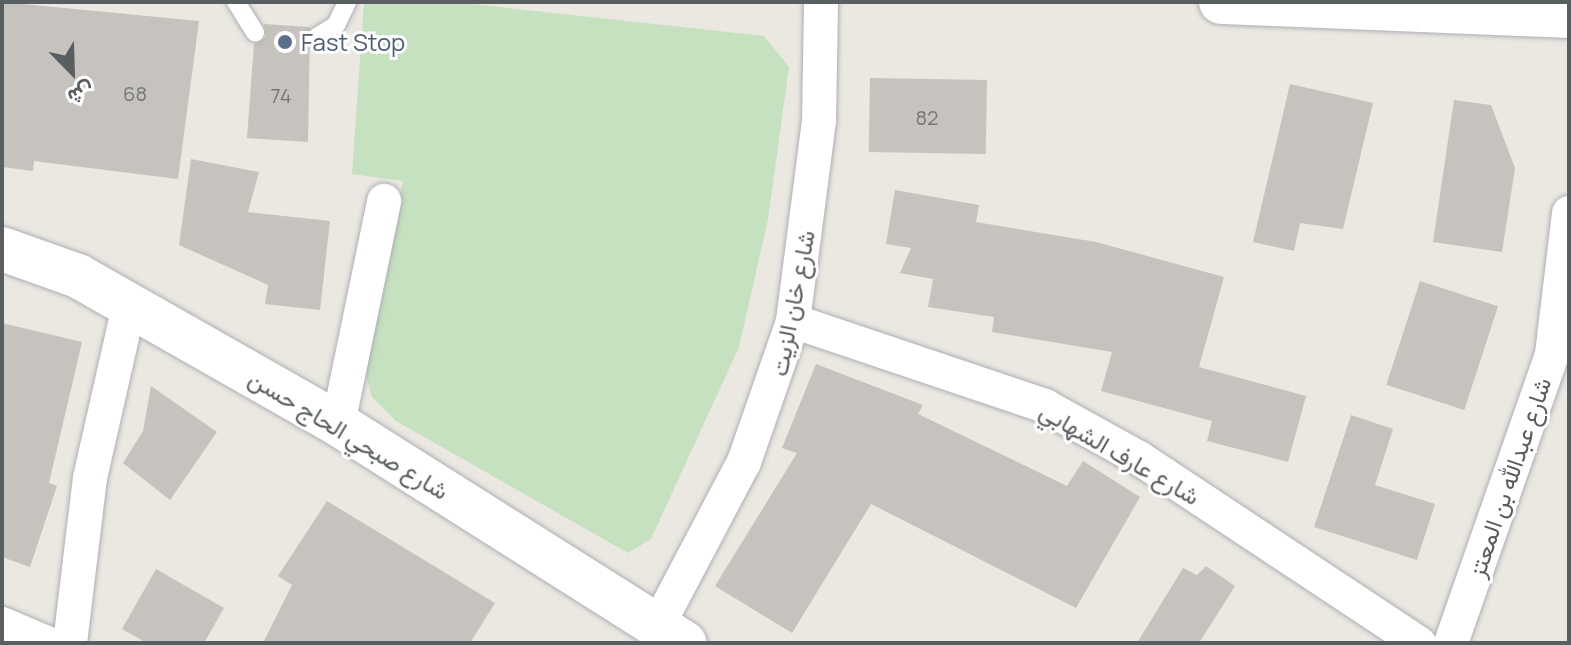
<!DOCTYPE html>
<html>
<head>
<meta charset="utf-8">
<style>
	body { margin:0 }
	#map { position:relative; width:1571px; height:645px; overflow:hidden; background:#ebe7e1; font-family:Manrope,Vazirmatn,sans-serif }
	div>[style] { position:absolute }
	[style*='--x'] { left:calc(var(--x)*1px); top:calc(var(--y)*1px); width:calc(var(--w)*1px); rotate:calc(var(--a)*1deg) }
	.green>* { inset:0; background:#c5e1bf }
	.building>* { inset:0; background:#c6c2be; transform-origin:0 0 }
	.roads { filter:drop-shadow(0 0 2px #acb0b3) drop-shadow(0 0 2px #acb0b3) }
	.service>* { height:18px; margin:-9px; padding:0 9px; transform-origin:9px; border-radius:9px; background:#fff }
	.minor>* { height:34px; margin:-17px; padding:0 17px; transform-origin:17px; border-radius:17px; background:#fff }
	.tertiary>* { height:44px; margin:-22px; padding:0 22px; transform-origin:22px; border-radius:22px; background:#fff }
	.secondary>* { height:44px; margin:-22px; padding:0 22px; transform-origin:22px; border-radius:22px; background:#fff }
	.dots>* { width:22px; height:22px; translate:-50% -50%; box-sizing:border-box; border:4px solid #fff; border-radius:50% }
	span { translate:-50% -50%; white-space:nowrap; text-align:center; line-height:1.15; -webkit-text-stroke:6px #fff; paint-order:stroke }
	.number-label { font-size:20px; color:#747778 }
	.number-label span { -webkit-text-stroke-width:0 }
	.service-label { font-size:24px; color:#4e5e75 }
	.left { translate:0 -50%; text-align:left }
	.street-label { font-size:24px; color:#595e61 }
	.frame { position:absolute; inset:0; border:4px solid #595e61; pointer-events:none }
	.north { position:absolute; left:32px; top:32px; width:80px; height:80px; -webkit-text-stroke:6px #fff; paint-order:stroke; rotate:157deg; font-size:22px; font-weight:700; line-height:32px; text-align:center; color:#595e61 }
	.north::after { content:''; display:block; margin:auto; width:28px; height:36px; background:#595e61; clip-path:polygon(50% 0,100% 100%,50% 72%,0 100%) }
</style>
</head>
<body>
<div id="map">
	<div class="green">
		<i style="clip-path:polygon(364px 2px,454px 2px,764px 36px,789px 67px,768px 219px,739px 347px,651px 539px,628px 553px,396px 421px,372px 397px,364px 369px,403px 181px,352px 174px)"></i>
	</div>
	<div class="building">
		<i style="clip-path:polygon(2px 2px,199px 21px,178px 179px,34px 161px,33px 171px,2px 167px)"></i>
		<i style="clip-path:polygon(264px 24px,310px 27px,308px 142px,247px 138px,254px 44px,266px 37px)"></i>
		<i style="left:870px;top:78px;width:117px;height:74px;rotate:1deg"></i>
		<i style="clip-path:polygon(1290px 84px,1373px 103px,1343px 229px,1300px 223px,1294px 251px,1253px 242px)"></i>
		<i style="clip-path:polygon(1454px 100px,1491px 105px,1515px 168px,1502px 252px,1433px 242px)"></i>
		<i style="clip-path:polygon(191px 159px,259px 172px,248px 212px,330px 221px,320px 310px,265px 304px,268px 285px,179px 245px)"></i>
		<i style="clip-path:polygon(895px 190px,979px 205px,976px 222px,1096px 242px,1224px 277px,1199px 367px,1306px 396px,1288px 462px,1207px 441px,1212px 421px,1101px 391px,1112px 352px,992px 332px,994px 317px,928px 307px,933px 279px,900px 273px,911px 248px,886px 244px)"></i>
		<i style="left:1420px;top:281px;width:82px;height:109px;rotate:18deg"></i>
		<i style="clip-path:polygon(2px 323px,82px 342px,49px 483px,57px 486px,30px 567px,2px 557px)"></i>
		<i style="clip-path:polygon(816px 364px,923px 405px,918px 414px,1067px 486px,1083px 461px,1140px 497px,1076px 608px,871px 504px,792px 633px,715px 586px,797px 453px,782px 448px)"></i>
		<i style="clip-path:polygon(151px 386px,217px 432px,170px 500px,123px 463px,143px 431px)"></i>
		<i style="clip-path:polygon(1351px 415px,1393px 429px,1375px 485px,1435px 504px,1417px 560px,1314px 527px)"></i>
		<i style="clip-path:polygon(327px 501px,495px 603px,470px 643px,263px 643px,292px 585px,278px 576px)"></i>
		<i style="clip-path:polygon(1206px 566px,1235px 586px,1199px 643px,1137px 643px,1183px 568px,1197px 575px)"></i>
		<i style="clip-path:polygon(156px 569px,224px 608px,204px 643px,147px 643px,122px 629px)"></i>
	</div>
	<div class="roads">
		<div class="service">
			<i style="--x:236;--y:2;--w:36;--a:58"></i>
			<i style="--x:317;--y:37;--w:22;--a:-32"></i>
			<i style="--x:336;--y:25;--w:25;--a:-64"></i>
		</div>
		<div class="minor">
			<i style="--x:793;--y:321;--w:266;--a:18.6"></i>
			<i style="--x:1045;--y:406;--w:107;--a:29"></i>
			<i style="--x:1139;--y:458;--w:336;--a:33.5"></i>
			<i style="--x:338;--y:424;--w:228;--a:-78.3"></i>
			<i style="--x:2;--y:624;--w:49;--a:22.9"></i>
			<i style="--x:658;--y:625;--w:184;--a:-62.2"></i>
			<i style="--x:744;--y:462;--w:149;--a:-70.8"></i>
			<i style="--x:793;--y:321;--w:202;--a:-82.6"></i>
			<i style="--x:819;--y:121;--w:119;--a:-89"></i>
			<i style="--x:70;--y:643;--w:166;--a:-83.1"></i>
			<i style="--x:90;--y:478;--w:176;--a:-77.2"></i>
			<i style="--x:1451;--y:643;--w:306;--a:-70.7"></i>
			<i style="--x:1552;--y:354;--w:142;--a:-83.1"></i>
		</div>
		<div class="tertiary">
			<i style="--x:2;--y:249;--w:81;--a:19.6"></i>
			<i style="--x:78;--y:276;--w:299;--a:29.6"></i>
			<i style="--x:338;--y:424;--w:410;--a:32.3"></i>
		</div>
		<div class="secondary">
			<i style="--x:1221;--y:2;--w:348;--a:2.3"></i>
		</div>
	</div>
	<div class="dots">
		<i style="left:285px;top:42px;background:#5c6f8a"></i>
	</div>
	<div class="number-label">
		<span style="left:135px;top:93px">68</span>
		<span style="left:281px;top:95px">74</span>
		<span style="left:927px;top:117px">82</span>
	</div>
	<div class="service-label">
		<span class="left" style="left:301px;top:42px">Fast Stop</span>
	</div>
	<div class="street-label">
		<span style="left:792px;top:303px;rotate:-79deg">شارع خان الزيت</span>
		<span style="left:349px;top:434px;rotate:31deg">شارع صبحي الحاج حسن</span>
		<span style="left:1120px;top:453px;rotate:30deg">شارع عارف الشهابي</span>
		<span style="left:1509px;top:477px;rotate:-71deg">شارع عبدالله بن المعتز</span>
	</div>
	<div class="frame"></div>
	<div class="north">ش</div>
</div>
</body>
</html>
